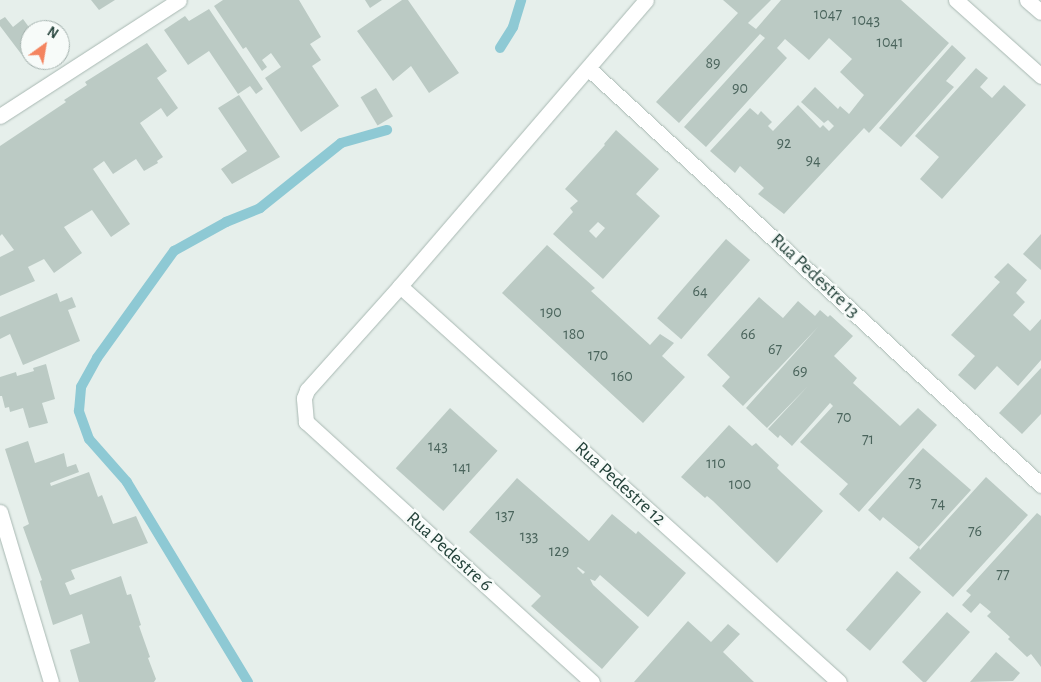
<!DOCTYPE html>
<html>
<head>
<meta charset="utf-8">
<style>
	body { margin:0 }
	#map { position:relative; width:1041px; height:682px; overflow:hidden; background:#e6efeb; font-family:"Alegreya Sans",sans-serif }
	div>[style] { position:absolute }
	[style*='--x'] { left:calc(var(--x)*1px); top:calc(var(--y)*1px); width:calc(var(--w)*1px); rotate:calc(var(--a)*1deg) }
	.stream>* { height:10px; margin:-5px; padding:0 5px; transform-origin:5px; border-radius:5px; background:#8ec9d4 }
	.building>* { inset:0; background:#bbcac4; transform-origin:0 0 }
	.roads { filter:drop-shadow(0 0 1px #a8b8b2) drop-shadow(0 0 1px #a8b8b2) }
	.street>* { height:15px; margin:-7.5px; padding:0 7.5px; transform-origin:7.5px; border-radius:7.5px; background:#fff }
	.secondary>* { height:15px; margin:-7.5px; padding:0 7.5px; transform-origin:7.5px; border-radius:7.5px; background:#fff }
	span { translate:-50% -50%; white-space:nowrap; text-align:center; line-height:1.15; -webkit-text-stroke:5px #f7fbf9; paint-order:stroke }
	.number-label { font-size:16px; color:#4a645c }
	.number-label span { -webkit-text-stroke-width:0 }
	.street-label { font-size:19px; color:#24423a }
	.north { position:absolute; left:20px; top:20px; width:50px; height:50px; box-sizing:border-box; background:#f7fbf9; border:1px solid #a3b1ad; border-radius:50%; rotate:32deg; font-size:14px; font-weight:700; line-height:20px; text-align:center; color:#24423a }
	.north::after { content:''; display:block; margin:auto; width:18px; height:22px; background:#f4845f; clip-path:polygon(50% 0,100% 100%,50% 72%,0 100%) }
</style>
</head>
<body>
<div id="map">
	<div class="stream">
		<i style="--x:500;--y:48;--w:25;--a:-58"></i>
		<i style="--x:513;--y:27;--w:28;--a:-73"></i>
		<i style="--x:248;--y:682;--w:234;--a:-121.2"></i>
		<i style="--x:127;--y:482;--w:57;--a:-131.5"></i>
		<i style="--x:89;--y:439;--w:30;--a:-110"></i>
		<i style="--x:79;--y:411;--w:24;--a:-85"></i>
		<i style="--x:81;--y:387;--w:33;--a:-61"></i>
		<i style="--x:97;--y:358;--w:132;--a:-54.3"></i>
		<i style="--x:174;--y:251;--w:60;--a:-29.1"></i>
		<i style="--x:226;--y:222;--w:37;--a:-22"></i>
		<i style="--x:260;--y:208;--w:104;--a:-38.7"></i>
		<i style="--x:341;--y:143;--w:48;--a:-15.8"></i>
	</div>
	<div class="building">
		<i style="clip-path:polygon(91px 0,115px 0,99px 10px)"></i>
		<i style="clip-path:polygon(223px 0,299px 0,321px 37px,310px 44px,321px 60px,312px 66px,339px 106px,301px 132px,265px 78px,281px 67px,271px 53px,262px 60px,267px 67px,262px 71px,246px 47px,243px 49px,214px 6px)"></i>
		<i style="clip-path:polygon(365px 0,382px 0,370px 8px)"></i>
		<i style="clip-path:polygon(402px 0,408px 0,459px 73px,429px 93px,411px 66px,393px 81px,357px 31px)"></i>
		<i style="clip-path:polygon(723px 0,771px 0,748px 23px,756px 29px,781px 0,901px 0,949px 43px,869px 133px,864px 128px,784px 214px,758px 194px,764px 188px,740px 166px,735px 173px,710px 151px,750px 108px,758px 115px,761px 111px,772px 122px,768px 126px,773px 131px,798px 105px,820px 128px,823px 125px,829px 131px,834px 126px,828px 120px,824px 123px,801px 102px,815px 87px,838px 109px,840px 106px,849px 114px,864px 95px,840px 72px,852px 59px,829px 38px,809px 60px,785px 39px,777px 48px,787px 58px,706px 147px,684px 127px,765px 38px,760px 34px,679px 123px,656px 102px,738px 13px)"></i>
		<i style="clip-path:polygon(209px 9px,263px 89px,256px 94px,250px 86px,238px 94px,209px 51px,188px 65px,164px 30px,185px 16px,189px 21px)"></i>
		<i style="clip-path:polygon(5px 17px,13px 27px,23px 19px,31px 30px,30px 56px,25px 59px,0 26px,0 20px)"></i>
		<i style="clip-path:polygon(147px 43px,167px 71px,157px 78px,178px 108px,167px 117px,161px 108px,140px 123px,163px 157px,157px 161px,158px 163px,144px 171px,136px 159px,113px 174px,104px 161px,93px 169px,130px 224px,111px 237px,92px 210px,64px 227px,82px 253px,54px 273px,44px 259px,28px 267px,35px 281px,0 296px,0 257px,14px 250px,2px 234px,0 236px,0 146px,66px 102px,64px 100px,87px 85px,85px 82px)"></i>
		<i style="clip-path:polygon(952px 45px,966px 58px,946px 81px,954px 87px,901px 147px,879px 128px)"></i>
		<i style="clip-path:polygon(976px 68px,988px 78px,980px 87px,992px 98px,1004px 85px,1026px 105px,942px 199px,920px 179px,939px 157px,915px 136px)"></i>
		<i style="left:376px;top:88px;width:33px;height:18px;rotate:59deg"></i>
		<i style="clip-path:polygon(239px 95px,280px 157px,232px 184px,221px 169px,247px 151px,218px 108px)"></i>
		<i style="clip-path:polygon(evenodd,616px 130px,659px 169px,636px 194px,660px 216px,603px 279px,553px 234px,573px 212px,570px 208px,578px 201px,565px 189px,605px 145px,604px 144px,616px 130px,598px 222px,605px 228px,596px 238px,589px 231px,598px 222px)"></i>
		<i style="clip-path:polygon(1041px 234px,1041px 270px,1023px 254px)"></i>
		<i style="left:726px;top:239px;width:32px;height:105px;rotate:41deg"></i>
		<i style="clip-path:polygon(547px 245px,595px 288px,591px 291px,650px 345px,660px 334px,674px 343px,662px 356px,685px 377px,643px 423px,502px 293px)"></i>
		<i style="clip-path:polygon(1008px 263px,1027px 280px,1016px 293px,1025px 302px,1013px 315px,1030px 331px,1041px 319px,1041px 360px,1018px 386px,997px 366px,975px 390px,958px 375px,975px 356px,951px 335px,1000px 282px,994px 277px)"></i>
		<i style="clip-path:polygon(57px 293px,60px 302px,72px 297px,76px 307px,68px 310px,80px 341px,23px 365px,10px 334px,0 339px,0 317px)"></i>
		<i style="clip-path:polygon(759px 297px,783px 318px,798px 301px,815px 316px,820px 310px,828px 317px,830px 315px,853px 336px,834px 356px,857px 378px,853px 383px,900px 426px,918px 408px,937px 425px,859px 512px,839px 494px,848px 484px,800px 442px,833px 406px,830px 403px,792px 446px,780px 435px,778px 438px,768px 429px,808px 386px,767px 428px,746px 408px,818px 327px,743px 406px,722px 386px,730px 377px,707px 355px)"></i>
		<i style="clip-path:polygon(46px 364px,55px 399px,42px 403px,48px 423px,29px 428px,23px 408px,10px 412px,9px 407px,5px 408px,2px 396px,0 396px,0 377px,16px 372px,17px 376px,34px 371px,33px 368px)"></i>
		<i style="clip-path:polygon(1041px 368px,1041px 414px,1022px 434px,999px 413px)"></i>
		<i style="left:450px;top:408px;width:64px;height:81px;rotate:42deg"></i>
		<i style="clip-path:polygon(729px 425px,752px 446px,756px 443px,761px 448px,779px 465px,777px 468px,782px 473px,823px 511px,777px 563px,713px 501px,707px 496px,705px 498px,681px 477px)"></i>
		<i style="clip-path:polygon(28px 441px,35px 463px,64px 453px,67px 467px,76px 464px,79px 472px,50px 483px,51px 486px,89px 472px,98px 497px,102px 495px,113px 524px,136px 516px,148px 543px,71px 570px,75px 579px,65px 583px,70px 595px,121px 576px,127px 595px,131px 594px,141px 625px,139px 626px,150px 657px,148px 658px,156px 679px,154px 682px,79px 682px,70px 650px,90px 643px,82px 614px,53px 625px,40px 581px,42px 580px,23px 527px,29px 524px,5px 449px)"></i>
		<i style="clip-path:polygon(923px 448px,971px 490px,919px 547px,883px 517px,880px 521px,868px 510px)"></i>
		<i style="clip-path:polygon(986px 477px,1028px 515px,953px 597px,909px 558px,919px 547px,920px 550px)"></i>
		<i style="clip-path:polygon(evenodd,517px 478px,589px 541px,612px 514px,636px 534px,638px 531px,686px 573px,648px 617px,600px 575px,595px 581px,590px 579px,593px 585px,639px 627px,602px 669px,531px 606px,541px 596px,469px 532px,517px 478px,578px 567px,585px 572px,583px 574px,577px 568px,578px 567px)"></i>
		<i style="clip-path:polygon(1037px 513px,1041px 516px,1041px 667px,1031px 654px,1027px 657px,1008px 639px,1010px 637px,987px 616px,991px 612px,980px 603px,971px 613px,962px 605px,971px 595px,966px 591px)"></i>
		<i style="left:897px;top:571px;width:32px;height:78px;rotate:41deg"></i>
		<i style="clip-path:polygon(947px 612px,970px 632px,926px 682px,923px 682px,902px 662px)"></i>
		<i style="clip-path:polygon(688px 621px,711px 642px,728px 624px,740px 634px,723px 652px,754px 682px,634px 682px)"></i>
		<i style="clip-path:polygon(996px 652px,1020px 673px,1013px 681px,970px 682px)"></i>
	</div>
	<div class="roads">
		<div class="street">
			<i style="--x:956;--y:0;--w:114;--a:41.8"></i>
			<i style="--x:1027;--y:0;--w:18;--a:41"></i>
			<i style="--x:588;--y:68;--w:616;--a:42.63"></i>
			<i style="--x:400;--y:286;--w:591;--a:42.05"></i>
			<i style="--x:0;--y:512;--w:177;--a:73.3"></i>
			<i style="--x:592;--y:682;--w:387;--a:-137.7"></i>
			<i style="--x:306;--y:422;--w:24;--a:-95"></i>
			<i style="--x:304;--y:398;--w:9;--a:-69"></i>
			<i style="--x:307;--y:390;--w:140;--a:-48.2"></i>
			<i style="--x:400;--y:286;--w:377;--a:-49.3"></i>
		</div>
		<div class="secondary">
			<i style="--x:0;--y:116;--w:213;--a:-32.9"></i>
		</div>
	</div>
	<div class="number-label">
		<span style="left:828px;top:14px">1047</span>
		<span style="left:866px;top:20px">1043</span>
		<span style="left:890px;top:42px">1041</span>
		<span style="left:713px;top:63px">89</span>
		<span style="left:740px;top:88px">90</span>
		<span style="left:784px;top:143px">92</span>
		<span style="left:813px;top:160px">94</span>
		<span style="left:700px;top:291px">64</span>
		<span style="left:551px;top:312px">190</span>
		<span style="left:574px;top:334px">180</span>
		<span style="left:748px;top:334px">66</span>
		<span style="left:775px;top:349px">67</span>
		<span style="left:598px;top:355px">170</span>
		<span style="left:800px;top:371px">69</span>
		<span style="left:622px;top:376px">160</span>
		<span style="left:844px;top:417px">70</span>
		<span style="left:868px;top:439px">71</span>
		<span style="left:438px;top:446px">143</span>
		<span style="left:716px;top:463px">110</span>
		<span style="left:462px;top:467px">141</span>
		<span style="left:915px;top:482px">73</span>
		<span style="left:740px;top:484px">100</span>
		<span style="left:938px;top:503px">74</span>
		<span style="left:505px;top:515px">137</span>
		<span style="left:975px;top:531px">76</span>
		<span style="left:529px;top:536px">133</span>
		<span style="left:559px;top:551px">129</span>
		<span style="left:1003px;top:574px">77</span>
	</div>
	<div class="street-label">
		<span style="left:815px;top:276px;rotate:43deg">Rua Pedestre 13</span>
		<span style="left:620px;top:484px;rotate:42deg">Rua Pedestre 12</span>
		<span style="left:449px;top:552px;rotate:42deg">Rua Pedestre 6</span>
	</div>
	<div class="north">N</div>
</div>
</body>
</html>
